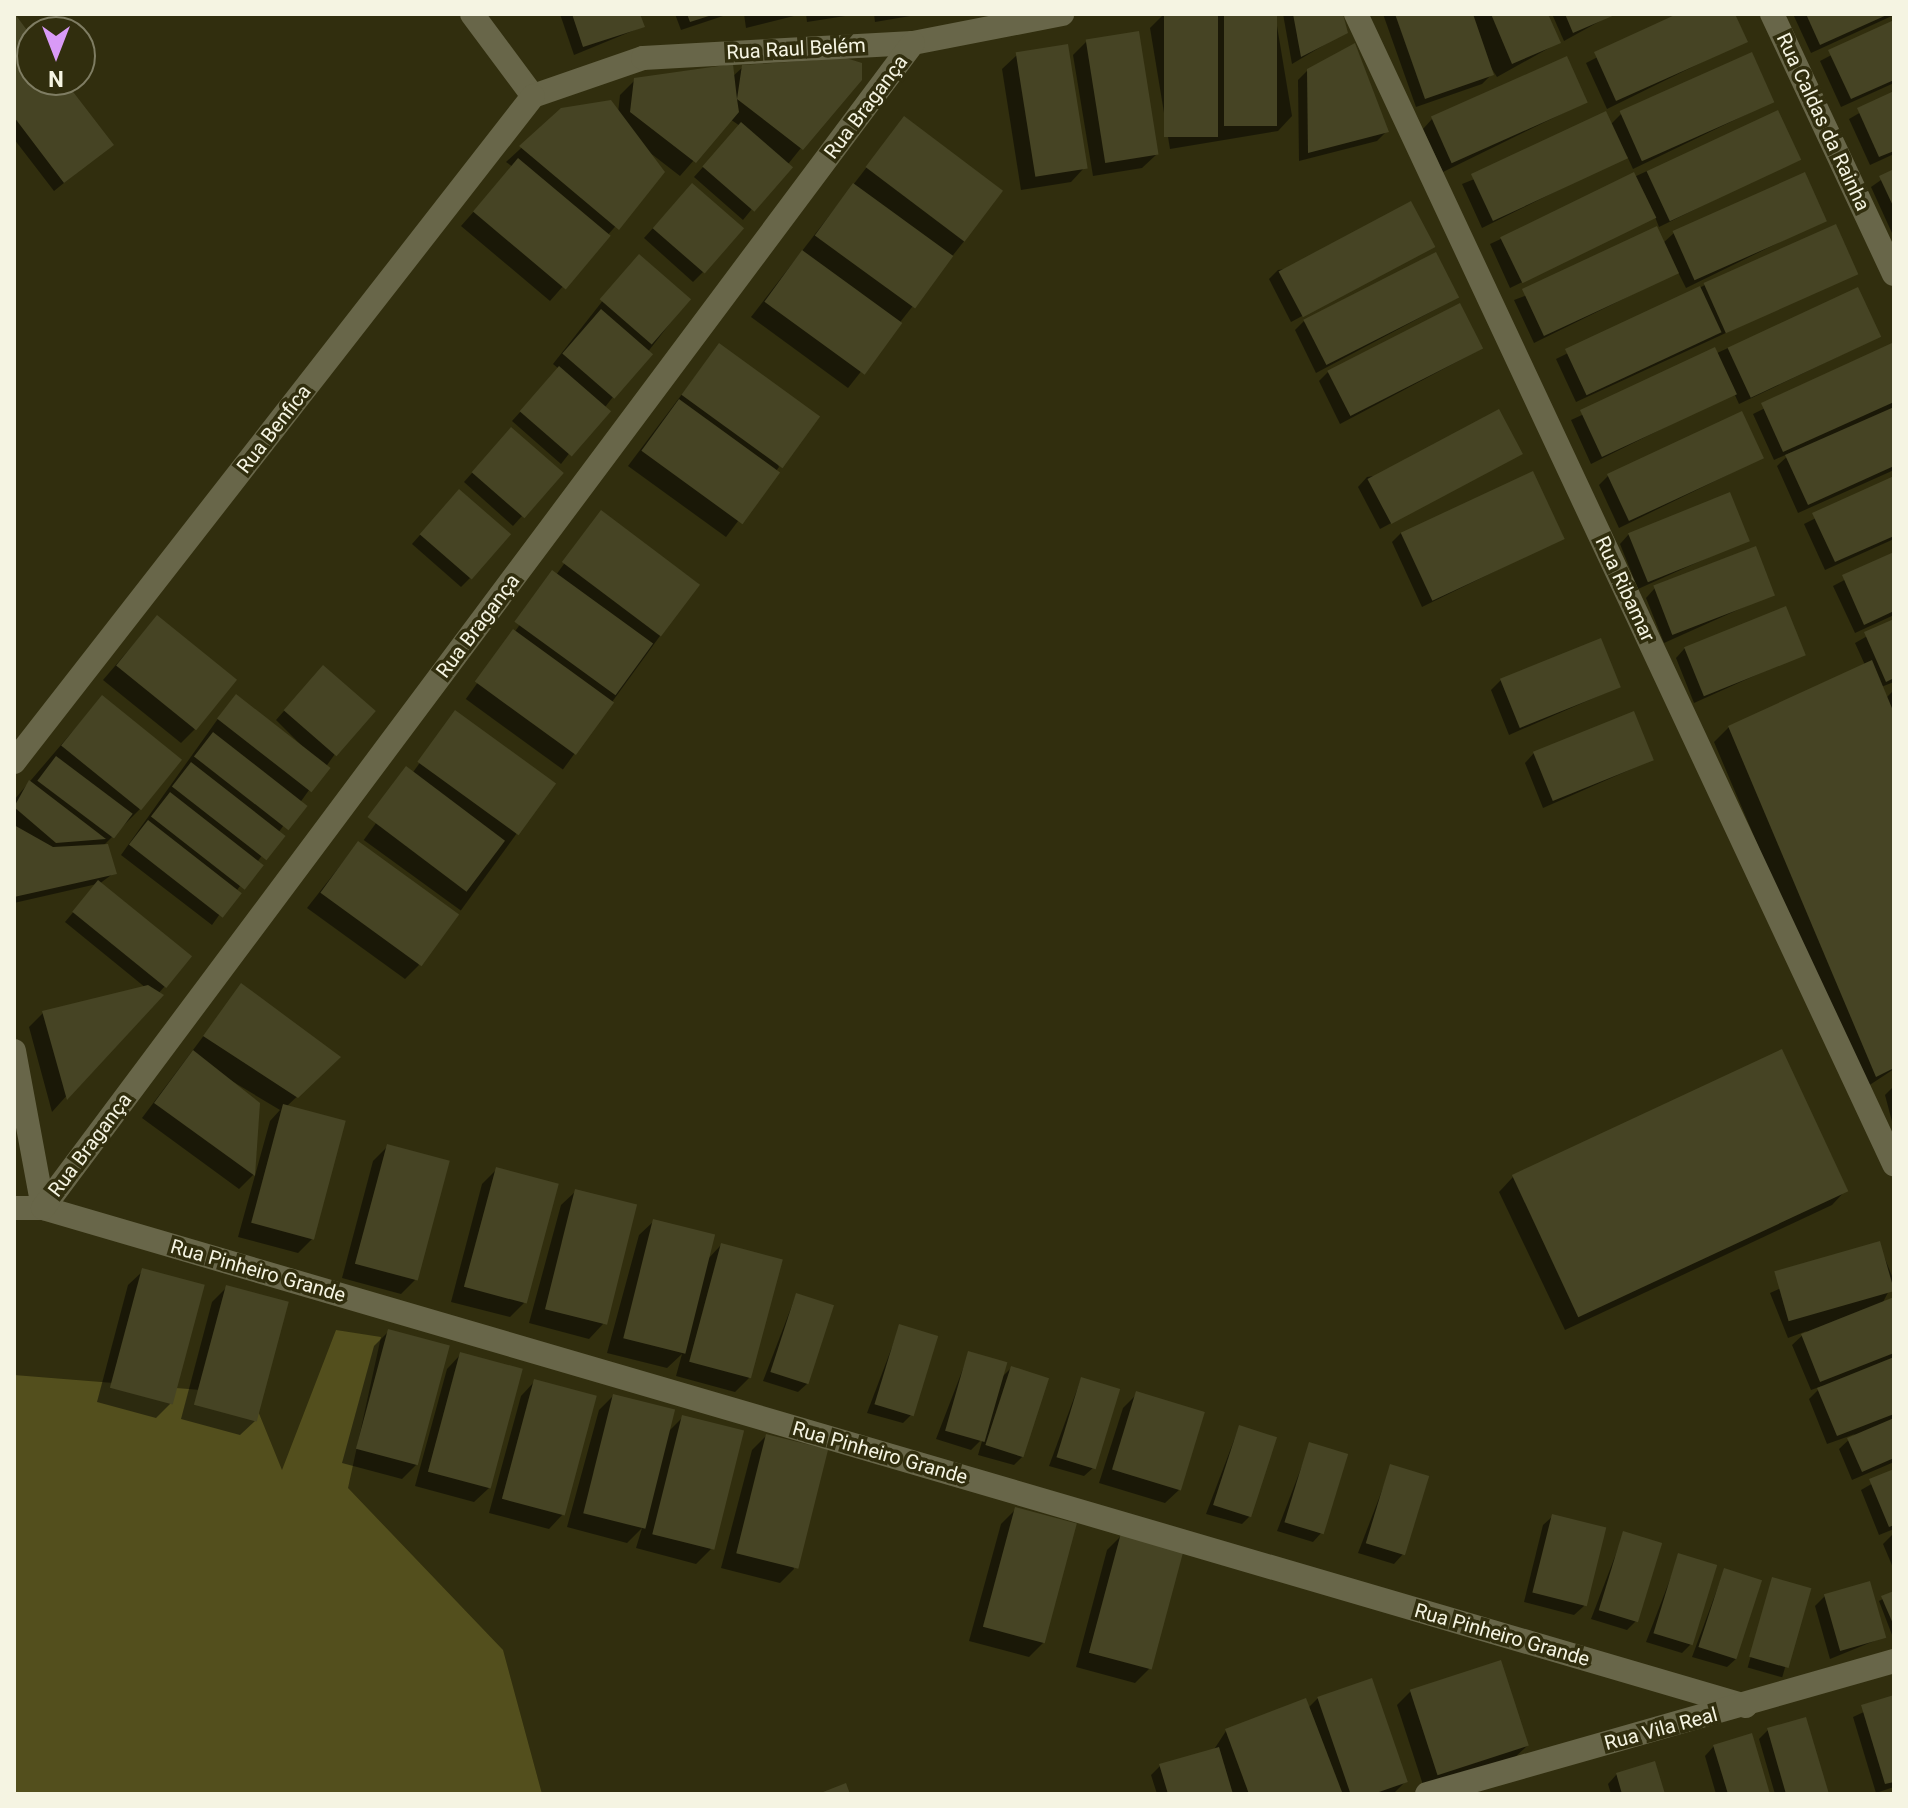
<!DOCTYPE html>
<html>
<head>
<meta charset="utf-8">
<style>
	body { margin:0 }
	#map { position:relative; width:1908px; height:1808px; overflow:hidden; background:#312e0e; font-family:Roboto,sans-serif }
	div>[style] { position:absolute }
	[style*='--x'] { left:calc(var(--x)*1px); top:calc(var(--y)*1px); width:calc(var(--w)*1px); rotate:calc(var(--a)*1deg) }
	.green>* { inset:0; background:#534f1d }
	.shadow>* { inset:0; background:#0007; transform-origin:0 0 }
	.building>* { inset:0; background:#464424; transform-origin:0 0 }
	.street>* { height:24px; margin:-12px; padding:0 12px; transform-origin:12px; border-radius:12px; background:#686649 }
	span { translate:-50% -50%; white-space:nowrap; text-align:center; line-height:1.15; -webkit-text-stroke:7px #312e0e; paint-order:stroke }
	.street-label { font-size:20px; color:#f5f4e2 }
	.frame { position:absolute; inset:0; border:16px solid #f5f4e2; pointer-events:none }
	.north { position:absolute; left:16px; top:16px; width:80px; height:80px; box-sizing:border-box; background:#312e0e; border:2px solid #7f7d63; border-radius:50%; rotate:180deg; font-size:22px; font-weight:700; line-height:32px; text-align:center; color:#f5f4e2 }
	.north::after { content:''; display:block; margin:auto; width:28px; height:36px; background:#d99af7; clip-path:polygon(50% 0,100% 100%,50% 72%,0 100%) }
</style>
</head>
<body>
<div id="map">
	<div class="green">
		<i style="clip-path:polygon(336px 1330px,381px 1337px,348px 1488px,503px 1650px,542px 1794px,14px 1794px,14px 1375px,251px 1394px,282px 1470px)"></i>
	</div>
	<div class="shadow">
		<i style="clip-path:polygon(560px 14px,638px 14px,642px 27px,574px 55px)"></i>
		<i style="clip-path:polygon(675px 14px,729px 14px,681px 30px)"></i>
		<i style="clip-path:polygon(744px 14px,802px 14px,746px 28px)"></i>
		<i style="clip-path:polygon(806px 14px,858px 14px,807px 22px)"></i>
		<i style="clip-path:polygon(874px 14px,922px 14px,875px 22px)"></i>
		<i style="clip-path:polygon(1164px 14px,1275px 14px,1292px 116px,1278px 131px,1170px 149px,1150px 28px)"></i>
		<i style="clip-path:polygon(1283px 14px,1341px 14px,1346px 32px,1292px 64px)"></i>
		<i style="clip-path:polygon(1383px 14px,1546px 14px,1558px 43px,1497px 77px,1488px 63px,1492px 74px,1482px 84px,1416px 107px)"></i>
		<i style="clip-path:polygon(1552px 14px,1611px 14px,1611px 15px,1564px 41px)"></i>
		<i style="clip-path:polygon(1682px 14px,1733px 14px,1745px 41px,1607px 109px,1586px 63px)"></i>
		<i style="clip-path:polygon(1793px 14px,1894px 14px,1894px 15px,1811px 53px)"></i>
		<i style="clip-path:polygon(15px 18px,32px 40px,32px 80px,62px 80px,111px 145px,54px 191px,14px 139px)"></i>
		<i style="clip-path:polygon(1894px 22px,1894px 83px,1841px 107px,1820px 61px)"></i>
		<i style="clip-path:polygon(1087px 41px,1157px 154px,1142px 168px,1093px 176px,1073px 55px)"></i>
		<i style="clip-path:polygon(1017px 55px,1085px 167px,1071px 182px,1021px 190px,1002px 69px)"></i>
		<i style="clip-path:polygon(743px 67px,801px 148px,743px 220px,694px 177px,740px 126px,730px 119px,680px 176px,649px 152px,663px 172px,550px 301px,461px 226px,513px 167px,506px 162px,562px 110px,618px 113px,620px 95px,635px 80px,732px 77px)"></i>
		<i style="clip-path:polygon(1308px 70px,1386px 132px,1377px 141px,1299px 161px,1298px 80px)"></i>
		<i style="clip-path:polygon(1894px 93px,1894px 154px,1870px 165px,1849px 119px)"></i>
		<i style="clip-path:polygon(1586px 102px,1443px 172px,1423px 129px,1432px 119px)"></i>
		<i style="clip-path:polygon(1772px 102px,1633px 169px,1627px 156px,1482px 228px,1462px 184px,1610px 125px,1622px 113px)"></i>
		<i style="clip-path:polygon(904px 119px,965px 240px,848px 388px,751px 317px)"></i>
		<i style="clip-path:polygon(1798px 159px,1659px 227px,1655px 217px,1510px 288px,1490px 244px,1647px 171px)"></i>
		<i style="clip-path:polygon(1894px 171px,1894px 232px,1892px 233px,1871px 187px)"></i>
		<i style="clip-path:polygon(683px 195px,703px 272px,693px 282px,644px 238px)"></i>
		<i style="clip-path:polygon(1825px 220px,1686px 288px,1678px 272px,1534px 343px,1514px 300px,1663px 243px,1674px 233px)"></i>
		<i style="clip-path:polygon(1432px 247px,1291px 322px,1269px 279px,1278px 270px)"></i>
		<i style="clip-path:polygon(630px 266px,688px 300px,561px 464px,512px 421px,559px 369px,553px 364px)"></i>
		<i style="clip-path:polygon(1856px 273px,1576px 402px,1556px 359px,1705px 285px)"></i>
		<i style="clip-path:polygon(1457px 298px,1316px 373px,1295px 330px,1304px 321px)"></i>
		<i style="clip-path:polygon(1879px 337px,1739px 404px,1734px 393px,1591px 464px,1571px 420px,1728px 348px)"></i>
		<i style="clip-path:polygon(719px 345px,779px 467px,726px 537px,628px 466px)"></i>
		<i style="clip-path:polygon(1891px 346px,1894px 470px,1798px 513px,1777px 466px,1792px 452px,1774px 460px,1753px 414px)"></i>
		<i style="clip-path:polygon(1481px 349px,1340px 424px,1319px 381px,1328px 372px)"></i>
		<i style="clip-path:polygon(502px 439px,522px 516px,513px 526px,464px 482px)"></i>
		<i style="clip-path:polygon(1520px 454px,1380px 529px,1358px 487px,1367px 477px)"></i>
		<i style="clip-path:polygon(1762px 458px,1619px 528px,1599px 485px,1608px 476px)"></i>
		<i style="clip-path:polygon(1894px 479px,1894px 539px,1825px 570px,1804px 524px)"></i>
		<i style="clip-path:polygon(450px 501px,470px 578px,461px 587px,412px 544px)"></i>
		<i style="left:601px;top:513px;width:120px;height:230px;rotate:36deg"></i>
		<i style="clip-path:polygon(1401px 533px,1561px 539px,1422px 607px,1392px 542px)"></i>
		<i style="clip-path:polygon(1629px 534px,1747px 540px,1638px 589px,1620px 544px)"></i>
		<i style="clip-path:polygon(1894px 554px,1894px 615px,1855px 633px,1833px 586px)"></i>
		<i style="clip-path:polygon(1655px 588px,1773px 594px,1664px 643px,1646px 598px)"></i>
		<i style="clip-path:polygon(157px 617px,195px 729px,181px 743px,103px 680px)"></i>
		<i style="clip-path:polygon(1894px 621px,1894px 682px,1881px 687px,1886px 698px,1894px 690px,1894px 1069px,1862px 1090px,1714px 742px,1729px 727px,1865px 665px,1855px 643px)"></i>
		<i style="clip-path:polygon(1685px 648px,1803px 654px,1694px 703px,1676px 658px)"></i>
		<i style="clip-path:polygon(314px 677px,335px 754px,212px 925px,121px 855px,227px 706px,310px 754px,276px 720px)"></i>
		<i style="clip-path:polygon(1501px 680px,1619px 687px,1509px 735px,1491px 690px)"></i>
		<i style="clip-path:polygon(102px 697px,140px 809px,102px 847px,114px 873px,99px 884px,165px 986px,52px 1112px,29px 1027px,43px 1013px,146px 988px,65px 922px,97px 884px,14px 903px,14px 800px)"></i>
		<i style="left:456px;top:713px;width:120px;height:157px;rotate:36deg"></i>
		<i style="clip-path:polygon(1534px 753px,1652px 760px,1543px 808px,1525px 763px)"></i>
		<i style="clip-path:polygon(358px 843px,419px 965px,405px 979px,307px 908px)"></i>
		<i style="clip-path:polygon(241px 986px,324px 1071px,286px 1107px,312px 1239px,298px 1253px,238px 1237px,270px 1121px,280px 1110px,220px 1074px,254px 1174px,239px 1189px,142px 1118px)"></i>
		<i style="clip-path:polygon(1894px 1086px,1894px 1129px,1885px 1095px)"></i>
		<i style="clip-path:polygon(387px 1147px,415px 1280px,401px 1294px,342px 1278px,373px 1161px)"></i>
		<i style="clip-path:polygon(496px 1170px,524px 1303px,510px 1317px,451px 1302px,482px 1184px)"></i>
		<i style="clip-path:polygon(1513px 1177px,1846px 1190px,1832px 1205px,1565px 1330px,1499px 1192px)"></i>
		<i style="clip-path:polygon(576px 1191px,603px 1324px,589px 1339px,529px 1323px,561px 1205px)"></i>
		<i style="clip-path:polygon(654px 1221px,707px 1260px,721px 1245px,749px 1378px,735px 1392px,676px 1376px,682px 1354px,667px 1368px,607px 1353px,639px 1235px)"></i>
		<i style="clip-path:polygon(1879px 1244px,1894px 1281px,1882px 1304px,1894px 1299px,1894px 1462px,1852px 1480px,1839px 1449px,1855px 1434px,1827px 1444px,1809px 1399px,1822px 1386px,1811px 1390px,1792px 1345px,1807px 1331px,1788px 1338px,1770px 1293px)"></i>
		<i style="clip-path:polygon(143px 1271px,171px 1403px,156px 1418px,97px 1402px,128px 1285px)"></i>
		<i style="clip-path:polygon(227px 1287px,255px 1421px,240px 1435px,181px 1419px,212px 1302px)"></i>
		<i style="clip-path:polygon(796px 1295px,808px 1383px,798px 1392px,763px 1381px)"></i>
		<i style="clip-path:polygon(900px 1326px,912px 1414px,903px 1423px,867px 1413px)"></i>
		<i style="clip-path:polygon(389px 1331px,418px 1463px,402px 1479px,342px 1463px,374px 1346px)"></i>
		<i style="clip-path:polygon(969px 1353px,999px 1380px,1011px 1368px,1023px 1456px,1014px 1465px,978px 1455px,983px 1438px,971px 1450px,936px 1439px)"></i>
		<i style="clip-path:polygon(461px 1354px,489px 1488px,474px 1502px,415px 1486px,447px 1369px)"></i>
		<i style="clip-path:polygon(1081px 1379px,1094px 1467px,1084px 1476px,1049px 1466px)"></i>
		<i style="clip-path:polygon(535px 1381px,563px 1514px,549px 1529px,489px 1513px,521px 1396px)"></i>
		<i style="clip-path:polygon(1137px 1394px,1180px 1489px,1165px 1503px,1099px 1483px,1123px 1408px)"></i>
		<i style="clip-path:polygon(613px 1396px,667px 1433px,683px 1417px,711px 1549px,696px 1564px,636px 1548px,642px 1528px,627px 1543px,567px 1527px,599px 1410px)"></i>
		<i style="clip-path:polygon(1239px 1427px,1251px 1515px,1242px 1524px,1206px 1514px)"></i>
		<i style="clip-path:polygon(766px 1436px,794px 1569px,780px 1583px,721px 1568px,752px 1450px)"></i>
		<i style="clip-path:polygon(1310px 1445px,1322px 1532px,1313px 1542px,1277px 1531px)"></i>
		<i style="clip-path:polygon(1391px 1467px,1403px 1554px,1394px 1564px,1358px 1553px)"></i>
		<i style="clip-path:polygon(1894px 1471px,1894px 1529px,1879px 1535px,1861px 1490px)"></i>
		<i style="clip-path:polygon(1016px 1509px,1044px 1642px,1029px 1657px,969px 1641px,1001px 1524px)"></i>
		<i style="clip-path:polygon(1553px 1516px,1584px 1606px,1574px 1615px,1524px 1602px,1543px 1525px)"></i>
		<i style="clip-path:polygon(1624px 1533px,1636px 1621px,1627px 1630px,1591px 1619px)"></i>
		<i style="clip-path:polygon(1893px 1534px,1894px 1534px,1894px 1570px,1883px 1544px)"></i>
		<i style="clip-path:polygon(1121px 1536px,1150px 1668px,1135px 1683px,1076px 1667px,1107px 1550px)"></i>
		<i style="clip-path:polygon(1679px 1556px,1691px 1644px,1682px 1653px,1646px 1642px)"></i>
		<i style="clip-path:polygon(1724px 1571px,1737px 1658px,1727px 1667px,1692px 1657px)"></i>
		<i style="left:1773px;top:1579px;width:36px;height:92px;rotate:16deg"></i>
		<i style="clip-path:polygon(1894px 1593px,1894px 1640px,1879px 1601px)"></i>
		<i style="clip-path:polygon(1825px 1596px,1884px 1637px,1830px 1659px,1815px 1606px)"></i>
		<i style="clip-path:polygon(1411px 1691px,1527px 1746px,1512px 1760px,1424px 1788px,1397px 1705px)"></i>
		<i style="clip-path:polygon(1318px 1698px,1405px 1782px,1393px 1794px,1157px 1794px,1151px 1775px,1160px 1766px,1213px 1751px,1226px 1731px,1305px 1701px,1308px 1708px)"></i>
		<i style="clip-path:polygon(1894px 1698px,1894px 1787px,1876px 1793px,1853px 1717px)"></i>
		<i style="clip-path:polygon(1768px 1730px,1827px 1794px,1775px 1794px,1759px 1739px)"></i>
		<i style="clip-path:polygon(1714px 1746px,1768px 1794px,1716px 1794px,1705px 1756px)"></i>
		<i style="clip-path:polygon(1617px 1774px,1662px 1794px,1611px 1794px,1608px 1784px)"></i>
	</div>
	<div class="building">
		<i style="clip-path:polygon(15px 14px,32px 37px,32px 80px,64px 80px,114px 145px,64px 183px,14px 117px)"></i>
		<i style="clip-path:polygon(572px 14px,640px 14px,645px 27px,583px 47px)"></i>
		<i style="clip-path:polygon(687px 14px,712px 14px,712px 15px,690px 22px)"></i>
		<i style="left:1164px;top:14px;width:54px;height:123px"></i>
		<i style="left:1224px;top:14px;width:53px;height:112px"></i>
		<i style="clip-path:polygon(1293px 14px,1343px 14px,1348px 33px,1301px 57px)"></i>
		<i style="clip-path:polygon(1395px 14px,1473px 14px,1494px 75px,1425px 99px)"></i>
		<i style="clip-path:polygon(1491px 14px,1548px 14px,1561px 43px,1512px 64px)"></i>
		<i style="clip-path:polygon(1565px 14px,1617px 14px,1573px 33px)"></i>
		<i style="clip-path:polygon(1677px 14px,1735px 14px,1748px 42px,1616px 101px,1594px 52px)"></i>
		<i style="clip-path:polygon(1806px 14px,1889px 14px,1820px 45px)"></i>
		<i style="clip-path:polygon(1894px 20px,1894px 80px,1851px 99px,1828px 50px)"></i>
		<i style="left:1139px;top:31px;width:125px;height:54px;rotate:81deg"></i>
		<i style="clip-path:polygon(1355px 43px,1389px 132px,1308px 153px,1307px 69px)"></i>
		<i style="left:1068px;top:44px;width:126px;height:53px;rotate:81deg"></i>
		<i style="left:1752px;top:52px;width:55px;height:145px;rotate:66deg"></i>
		<i style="left:1567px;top:56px;width:51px;height:149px;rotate:66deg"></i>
		<i style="clip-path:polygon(846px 58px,862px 63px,862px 80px,803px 150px,737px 99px,739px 112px,696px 163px,630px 112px,634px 78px,733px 64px,737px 99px,742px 65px)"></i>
		<i style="clip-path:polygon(1894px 91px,1894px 151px,1879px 157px,1857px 108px)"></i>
		<i style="clip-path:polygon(611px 100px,665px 172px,619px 230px,519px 146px,561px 108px)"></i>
		<i style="left:1778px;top:110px;width:55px;height:145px;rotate:65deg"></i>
		<i style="left:1606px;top:111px;width:52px;height:149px;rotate:65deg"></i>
		<i style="left:904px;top:116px;width:124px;height:64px;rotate:37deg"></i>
		<i style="left:741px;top:122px;width:69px;height:59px;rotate:41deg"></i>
		<i style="left:518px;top:158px;width:121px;height:70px;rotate:40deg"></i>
		<i style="clip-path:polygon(1894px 169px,1894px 208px,1879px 176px)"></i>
		<i style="left:1634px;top:172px;width:51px;height:149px;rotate:64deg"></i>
		<i style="left:1805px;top:172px;width:54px;height:145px;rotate:66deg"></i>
		<i style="left:692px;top:183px;width:69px;height:60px;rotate:41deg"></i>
		<i style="left:853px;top:183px;width:124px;height:65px;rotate:36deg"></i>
		<i style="left:1411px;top:201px;width:52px;height:150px;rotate:62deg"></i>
		<i style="left:1836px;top:224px;width:55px;height:145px;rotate:66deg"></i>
		<i style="left:1657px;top:226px;width:52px;height:149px;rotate:65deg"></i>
		<i style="left:802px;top:250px;width:124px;height:64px;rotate:36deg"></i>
		<i style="left:1436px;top:252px;width:51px;height:149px;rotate:63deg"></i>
		<i style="left:639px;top:254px;width:69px;height:60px;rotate:41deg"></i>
		<i style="left:1700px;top:286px;width:51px;height:149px;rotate:65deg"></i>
		<i style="left:1858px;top:287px;width:55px;height:144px;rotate:65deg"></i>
		<i style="left:1460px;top:303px;width:51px;height:149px;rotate:63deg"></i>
		<i style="left:601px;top:309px;width:69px;height:59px;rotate:41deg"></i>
		<i style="left:719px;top:343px;width:125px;height:64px;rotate:36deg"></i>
		<i style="clip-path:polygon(1892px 343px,1894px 402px,1783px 452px,1761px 403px)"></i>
		<i style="left:1715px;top:347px;width:52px;height:149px;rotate:65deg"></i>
		<i style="left:559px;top:366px;width:69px;height:60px;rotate:41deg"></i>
		<i style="left:679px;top:399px;width:125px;height:64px;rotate:36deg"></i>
		<i style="clip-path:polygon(1894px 407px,1894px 466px,1808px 505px,1785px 455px)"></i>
		<i style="left:1499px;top:409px;width:51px;height:149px;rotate:62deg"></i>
		<i style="left:1742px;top:411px;width:52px;height:149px;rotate:65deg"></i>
		<i style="left:511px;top:427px;width:70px;height:60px;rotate:41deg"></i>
		<i style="left:1533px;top:471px;width:75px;height:146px;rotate:65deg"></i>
		<i style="clip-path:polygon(1894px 476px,1894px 536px,1835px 562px,1812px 513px)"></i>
		<i style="left:459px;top:489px;width:69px;height:60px;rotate:41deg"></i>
		<i style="left:1730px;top:492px;width:53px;height:110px;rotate:68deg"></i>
		<i style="left:601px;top:510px;width:124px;height:65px;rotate:37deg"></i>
		<i style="left:1756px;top:546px;width:53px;height:110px;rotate:69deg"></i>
		<i style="clip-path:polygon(1894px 552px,1894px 611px,1864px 625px,1842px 575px)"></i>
		<i style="left:552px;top:570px;width:125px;height:64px;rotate:36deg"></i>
		<i style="left:1786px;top:606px;width:53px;height:110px;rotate:68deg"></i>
		<i style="left:157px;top:615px;width:103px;height:65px;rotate:39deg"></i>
		<i style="clip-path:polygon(1894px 619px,1894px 678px,1886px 682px,1864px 632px)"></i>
		<i style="left:513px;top:629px;width:125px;height:65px;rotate:36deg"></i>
		<i style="left:1601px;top:638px;width:53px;height:109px;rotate:68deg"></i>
		<i style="clip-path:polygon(1872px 660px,1894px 713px,1894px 1068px,1876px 1077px,1728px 726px)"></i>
		<i style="left:323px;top:665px;width:70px;height:60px;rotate:41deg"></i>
		<i style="left:236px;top:694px;width:120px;height:31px;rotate:38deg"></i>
		<i style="left:102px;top:695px;width:103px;height:65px;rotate:39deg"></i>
		<i style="left:455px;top:710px;width:125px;height:64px;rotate:36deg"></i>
		<i style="left:1634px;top:711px;width:53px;height:109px;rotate:68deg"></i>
		<i style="left:213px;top:732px;width:120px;height:31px;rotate:38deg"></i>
		<i style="left:56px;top:756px;width:96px;height:31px;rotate:37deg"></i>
		<i style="left:191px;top:762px;width:120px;height:31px;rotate:38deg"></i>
		<i style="left:406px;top:766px;width:124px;height:64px;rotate:37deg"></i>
		<i style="clip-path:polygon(29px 780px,106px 839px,56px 843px,14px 807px)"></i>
		<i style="left:170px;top:792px;width:119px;height:31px;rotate:38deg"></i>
		<i style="left:148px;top:820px;width:119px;height:31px;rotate:38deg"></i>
		<i style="clip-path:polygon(14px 825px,53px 847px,108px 844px,117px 874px,14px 897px)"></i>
		<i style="left:358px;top:841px;width:125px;height:64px;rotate:36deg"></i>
		<i style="left:98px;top:880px;width:121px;height:41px;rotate:39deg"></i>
		<i style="clip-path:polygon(241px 983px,341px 1057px,298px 1098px,203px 1036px)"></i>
		<i style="clip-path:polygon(148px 985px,164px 995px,67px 1100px,42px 1011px)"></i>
		<i style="left:1782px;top:1049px;width:157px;height:298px;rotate:65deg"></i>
		<i style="clip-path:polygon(193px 1050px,260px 1103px,255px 1176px,154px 1103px)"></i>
		<i style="left:283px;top:1104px;width:65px;height:123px;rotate:15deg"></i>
		<i style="left:387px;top:1144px;width:65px;height:124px;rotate:15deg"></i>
		<i style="left:496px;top:1167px;width:65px;height:124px;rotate:15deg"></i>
		<i style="left:575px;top:1189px;width:64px;height:124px;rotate:14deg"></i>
		<i style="left:653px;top:1219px;width:64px;height:123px;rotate:14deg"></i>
		<i style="left:1880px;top:1241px;width:52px;height:110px;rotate:74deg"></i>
		<i style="left:721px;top:1243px;width:64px;height:123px;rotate:15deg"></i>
		<i style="left:142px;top:1268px;width:65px;height:124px;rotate:15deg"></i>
		<i style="left:226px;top:1285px;width:65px;height:124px;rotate:15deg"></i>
		<i style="left:796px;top:1293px;width:40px;height:83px;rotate:18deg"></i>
		<i style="clip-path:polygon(1894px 1297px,1894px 1353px,1820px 1382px,1801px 1334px)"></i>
		<i style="left:899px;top:1324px;width:41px;height:84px;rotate:17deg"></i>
		<i style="left:388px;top:1329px;width:64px;height:124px;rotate:15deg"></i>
		<i style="left:968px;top:1351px;width:41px;height:83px;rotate:16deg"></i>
		<i style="left:460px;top:1352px;width:65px;height:124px;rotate:15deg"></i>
		<i style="clip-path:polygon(1894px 1357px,1894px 1414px,1837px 1436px,1817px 1388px)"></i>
		<i style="left:1011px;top:1366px;width:40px;height:83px;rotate:18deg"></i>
		<i style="left:1081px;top:1377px;width:41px;height:84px;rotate:17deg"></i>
		<i style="left:534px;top:1379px;width:65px;height:124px;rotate:15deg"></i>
		<i style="left:1136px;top:1391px;width:72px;height:82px;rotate:17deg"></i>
		<i style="left:613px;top:1394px;width:64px;height:123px;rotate:14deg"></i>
		<i style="left:682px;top:1415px;width:64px;height:123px;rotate:14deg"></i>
		<i style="clip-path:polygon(1894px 1418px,1894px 1458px,1862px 1472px,1847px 1438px)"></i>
		<i style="left:1239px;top:1425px;width:40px;height:84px;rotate:18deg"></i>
		<i style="left:766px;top:1434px;width:64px;height:123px;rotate:14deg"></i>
		<i style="left:1309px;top:1442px;width:41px;height:84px;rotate:17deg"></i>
		<i style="left:1390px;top:1464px;width:41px;height:83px;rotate:17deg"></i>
		<i style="clip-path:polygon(1894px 1469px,1894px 1525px,1889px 1527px,1869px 1479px)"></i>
		<i style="left:1015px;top:1507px;width:64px;height:124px;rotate:15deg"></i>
		<i style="left:1552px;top:1514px;width:56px;height:81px;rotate:14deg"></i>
		<i style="left:1623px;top:1531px;width:41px;height:83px;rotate:17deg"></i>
		<i style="left:1121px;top:1533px;width:65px;height:124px;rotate:15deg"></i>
		<i style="left:1678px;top:1553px;width:41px;height:84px;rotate:17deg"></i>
		<i style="left:1724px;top:1568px;width:40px;height:83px;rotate:18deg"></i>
		<i style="left:1772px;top:1577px;width:41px;height:83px;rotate:16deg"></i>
		<i style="left:1870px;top:1581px;width:59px;height:48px;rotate:74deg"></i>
		<i style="clip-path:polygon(1894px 1591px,1894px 1626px,1881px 1596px)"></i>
		<i style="left:1501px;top:1660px;width:90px;height:96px;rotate:72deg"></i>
		<i style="left:1372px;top:1678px;width:110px;height:58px;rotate:71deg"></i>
		<i style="clip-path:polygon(1894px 1695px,1894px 1782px,1885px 1784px,1861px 1705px)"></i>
		<i style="clip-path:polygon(1306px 1698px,1342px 1792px,1249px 1794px,1225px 1729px)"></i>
		<i style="clip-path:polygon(1806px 1717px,1829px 1794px,1786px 1794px,1767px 1728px)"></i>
		<i style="clip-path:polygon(1752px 1733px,1770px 1794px,1728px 1794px,1713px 1745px)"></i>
		<i style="clip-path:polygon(1219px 1747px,1233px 1794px,1168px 1794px,1159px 1764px)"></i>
		<i style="clip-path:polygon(1655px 1761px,1665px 1794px,1622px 1794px,1616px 1773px)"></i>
		<i style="clip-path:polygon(846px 1783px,850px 1794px,818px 1794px)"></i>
	</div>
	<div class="street">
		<i style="--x:472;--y:14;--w:102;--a:53.4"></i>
		<i style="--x:1356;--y:14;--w:1270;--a:64.93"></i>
		<i style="--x:1772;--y:14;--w:287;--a:64.9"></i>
		<i style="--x:533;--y:96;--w:116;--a:-19.1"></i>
		<i style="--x:643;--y:58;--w:270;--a:-3.2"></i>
		<i style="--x:913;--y:43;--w:152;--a:-11"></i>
		<i style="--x:14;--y:762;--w:844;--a:-52.07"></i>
		<i style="--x:14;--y:1051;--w:160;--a:79.5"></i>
		<i style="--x:14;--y:1208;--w:29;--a:0"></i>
		<i style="--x:43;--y:1208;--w:1774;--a:16.3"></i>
		<i style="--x:43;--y:1208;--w:1454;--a:-53.25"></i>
		<i style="--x:1427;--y:1794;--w:486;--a:-15.9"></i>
	</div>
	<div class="street-label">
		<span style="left:796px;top:49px;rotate:-3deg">Rua Raul Belém</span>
		<span style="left:866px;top:107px;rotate:-53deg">Rua Bragança</span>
		<span style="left:1823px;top:122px;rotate:65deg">Rua Caldas da Rainha</span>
		<span style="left:274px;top:429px;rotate:-52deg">Rua Benfica</span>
		<span style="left:1625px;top:589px;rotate:65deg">Rua Ribamar</span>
		<span style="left:478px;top:626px;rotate:-53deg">Rua Bragança</span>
		<span style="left:90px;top:1145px;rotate:-53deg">Rua Bragança</span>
		<span style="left:258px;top:1271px;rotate:16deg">Rua Pinheiro Grande</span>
		<span style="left:880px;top:1453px;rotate:16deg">Rua Pinheiro Grande</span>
		<span style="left:1502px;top:1635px;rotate:16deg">Rua Pinheiro Grande</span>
		<span style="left:1661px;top:1729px;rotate:-15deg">Rua Vila Real</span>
	</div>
	<div class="frame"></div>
	<div class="north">N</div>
</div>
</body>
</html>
